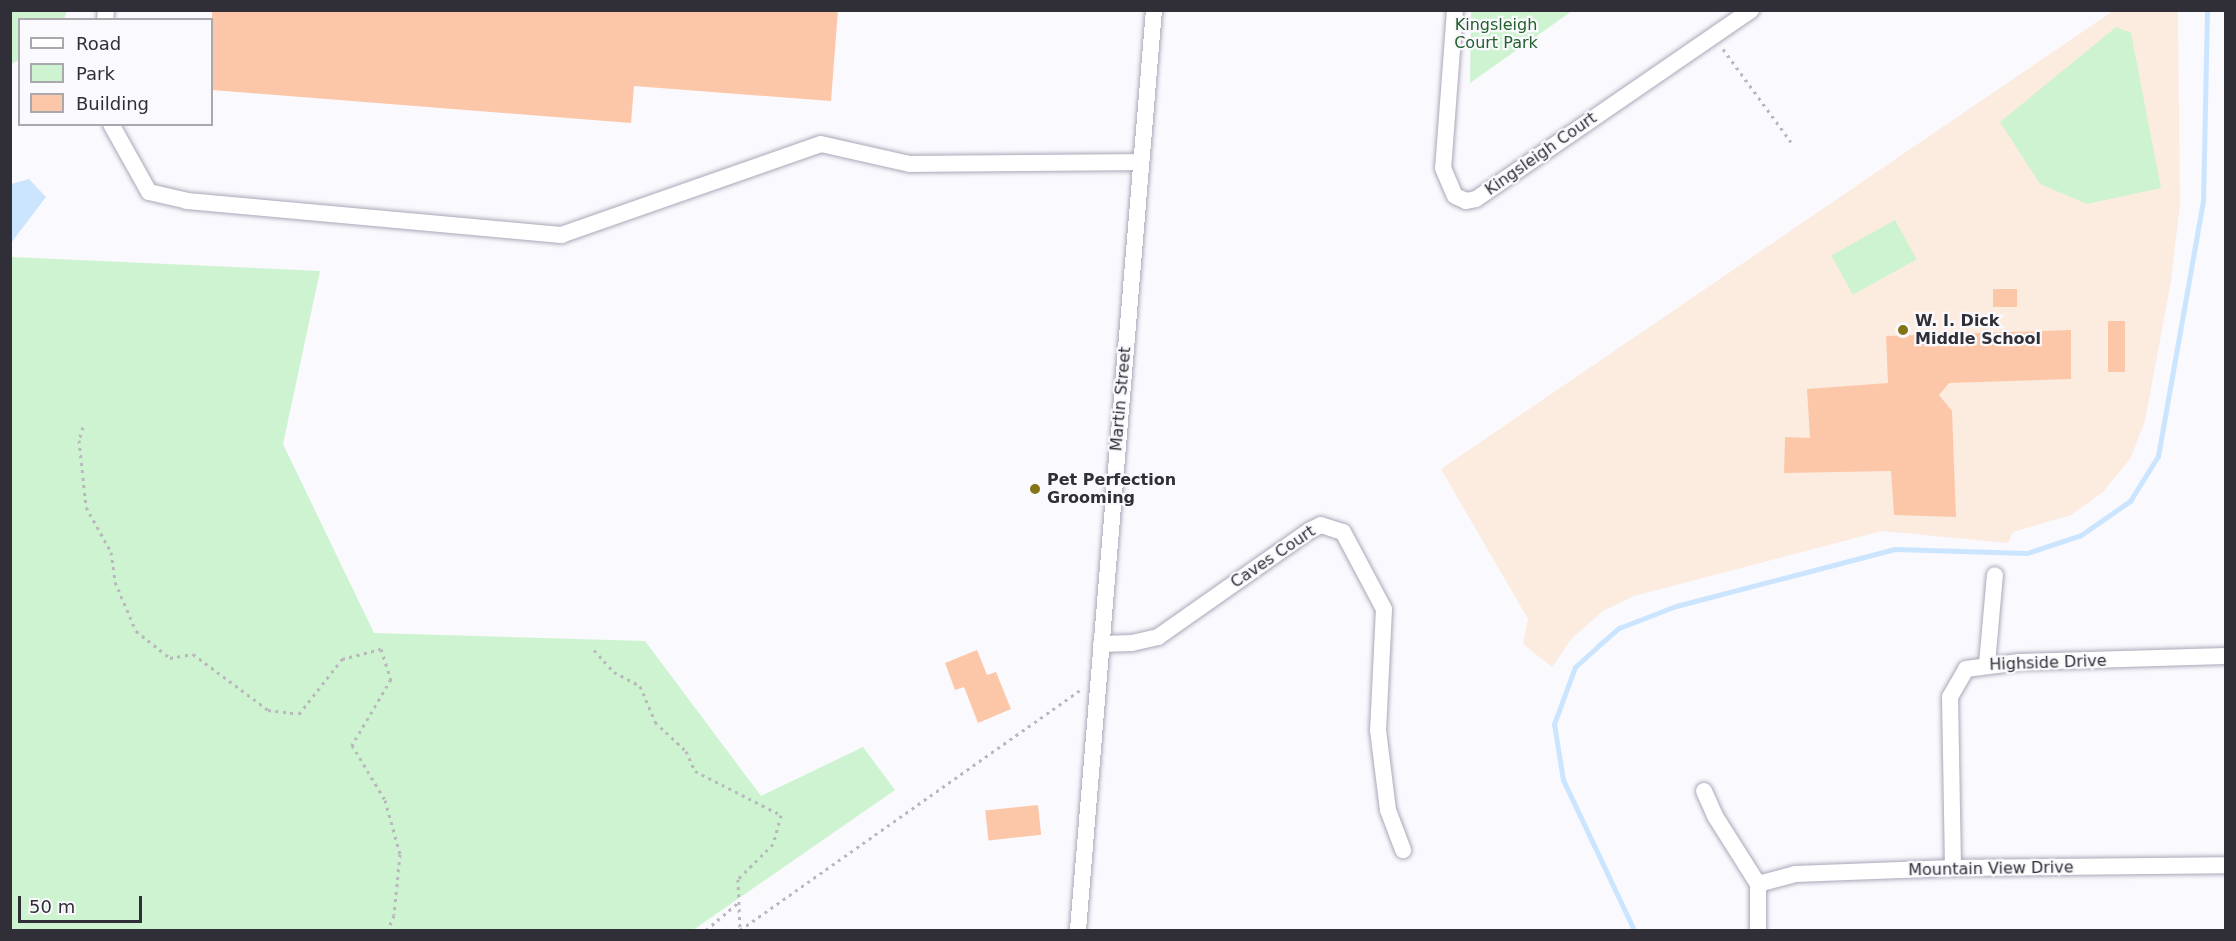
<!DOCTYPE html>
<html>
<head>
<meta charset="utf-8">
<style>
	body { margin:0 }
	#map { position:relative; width:2236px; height:941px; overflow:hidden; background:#faf9fd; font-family:"DejaVu Sans",sans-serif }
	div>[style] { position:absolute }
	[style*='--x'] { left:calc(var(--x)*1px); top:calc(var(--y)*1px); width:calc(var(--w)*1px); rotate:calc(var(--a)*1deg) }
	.education>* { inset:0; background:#fcece0 }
	.green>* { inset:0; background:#cef3d0; transform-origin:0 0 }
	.water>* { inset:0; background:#cce5ff }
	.stream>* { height:5px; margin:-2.5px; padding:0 2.5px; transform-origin:2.5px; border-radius:2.5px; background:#cce5ff }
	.building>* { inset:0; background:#fcc7a8; transform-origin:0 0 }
	.path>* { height:3px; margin-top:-1.5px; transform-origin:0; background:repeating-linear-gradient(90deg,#b9b8bd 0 3px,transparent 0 7.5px) }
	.roads { filter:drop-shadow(0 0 2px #aba7b9) drop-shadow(0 0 2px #aba7b9) }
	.minor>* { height:16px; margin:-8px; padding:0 8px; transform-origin:8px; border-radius:8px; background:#fff }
	.dots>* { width:16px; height:16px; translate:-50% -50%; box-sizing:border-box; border:3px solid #faf9fd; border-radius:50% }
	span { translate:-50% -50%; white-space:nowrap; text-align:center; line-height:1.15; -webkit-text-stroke:4.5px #faf9fd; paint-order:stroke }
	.park-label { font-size:16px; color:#23602c }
	.street-label { font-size:16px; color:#302e36 }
	.poi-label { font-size:16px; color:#302e36; font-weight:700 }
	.left { translate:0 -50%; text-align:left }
	.frame { position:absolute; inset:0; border:12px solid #302e36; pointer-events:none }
	.legend { position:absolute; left:18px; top:18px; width:195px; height:108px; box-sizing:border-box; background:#faf9fd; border:2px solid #a9a8ad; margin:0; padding:8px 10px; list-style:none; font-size:18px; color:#302e36 }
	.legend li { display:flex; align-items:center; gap:12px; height:30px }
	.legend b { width:30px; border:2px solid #a9a8ad }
	.scale { position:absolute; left:18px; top:896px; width:124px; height:27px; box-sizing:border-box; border:3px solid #302e36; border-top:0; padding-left:8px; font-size:18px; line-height:21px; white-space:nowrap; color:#302e36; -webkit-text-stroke:4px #faf9fd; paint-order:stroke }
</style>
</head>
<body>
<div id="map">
	<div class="education">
		<i style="clip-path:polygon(2113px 11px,2178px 11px,2180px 204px,2171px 281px,2145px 421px,2130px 459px,2103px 492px,2071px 515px,2013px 532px,2008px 543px,1882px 531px,1634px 596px,1603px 611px,1572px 638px,1552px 667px,1523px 644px,1528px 619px,1441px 469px)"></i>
	</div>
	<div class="green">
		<i style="clip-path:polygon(11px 10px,67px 10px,67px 11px,64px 19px,20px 20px,19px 60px,11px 64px)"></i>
		<i style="clip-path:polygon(1471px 11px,1471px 10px,1572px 11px,1470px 83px)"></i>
		<i style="clip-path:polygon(2116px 27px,2131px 33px,2161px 188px,2087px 204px,2040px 184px,2000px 122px)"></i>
		<i style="left:1895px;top:220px;width:45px;height:73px;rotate:61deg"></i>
		<i style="clip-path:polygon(11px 257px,320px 271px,283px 444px,374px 633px,645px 641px,761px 796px,863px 747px,895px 790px,693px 930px,11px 930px)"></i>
	</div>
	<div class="water">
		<i style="clip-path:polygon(29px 179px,46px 197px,11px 243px,11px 184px)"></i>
	</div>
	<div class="stream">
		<i style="--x:1634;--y:930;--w:166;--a:-115.3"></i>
		<i style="--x:1563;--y:780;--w:57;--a:-99.1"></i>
		<i style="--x:1554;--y:724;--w:61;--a:-69.8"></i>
		<i style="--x:1575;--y:667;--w:31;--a:-42"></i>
		<i style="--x:1598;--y:646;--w:28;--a:-41"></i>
		<i style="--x:1619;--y:628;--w:61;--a:-21.1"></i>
		<i style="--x:1676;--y:606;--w:226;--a:-14.6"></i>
		<i style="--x:1895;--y:549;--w:132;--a:1.7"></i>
		<i style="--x:2027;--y:553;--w:57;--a:-18.4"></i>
		<i style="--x:2081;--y:535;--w:60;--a:-34.8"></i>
		<i style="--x:2130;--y:501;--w:53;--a:-58.1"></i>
		<i style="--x:2158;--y:456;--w:258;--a:-80"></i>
		<i style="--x:2203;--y:202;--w:192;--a:-88.8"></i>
	</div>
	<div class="building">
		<i style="clip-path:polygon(212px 10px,838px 10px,831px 101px,634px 86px,631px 123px,212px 90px)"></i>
		<i style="left:2017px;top:289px;width:18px;height:24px;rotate:90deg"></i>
		<i style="left:2108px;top:321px;width:17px;height:51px"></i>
		<i style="clip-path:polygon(2071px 330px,2071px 379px,1949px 383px,1939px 395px,1952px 411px,1956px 517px,1894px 515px,1891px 471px,1784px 473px,1785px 437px,1810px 438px,1807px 389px,1888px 383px,1886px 336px)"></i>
		<i style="clip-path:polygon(977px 650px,987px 675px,996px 672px,1011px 709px,978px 723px,964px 687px,955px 690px,945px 663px)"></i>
		<i style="left:1038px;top:805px;width:30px;height:53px;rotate:84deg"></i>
	</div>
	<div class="path">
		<i style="--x:1723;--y:49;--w:115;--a:53.8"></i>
		<i style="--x:83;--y:427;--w:14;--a:107"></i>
		<i style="--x:79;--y:440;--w:67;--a:84"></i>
		<i style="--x:86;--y:507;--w:51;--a:60.9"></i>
		<i style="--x:111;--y:552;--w:30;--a:82"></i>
		<i style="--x:115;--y:582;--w:53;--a:66.8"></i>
		<i style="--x:136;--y:631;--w:43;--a:38.5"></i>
		<i style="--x:170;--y:658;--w:23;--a:-10"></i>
		<i style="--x:193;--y:654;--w:94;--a:36.7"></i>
		<i style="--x:268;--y:710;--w:31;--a:7"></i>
		<i style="--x:299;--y:714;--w:70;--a:-52"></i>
		<i style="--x:342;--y:659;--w:40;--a:-14.4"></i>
		<i style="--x:381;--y:649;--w:32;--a:72"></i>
		<i style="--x:391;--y:679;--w:77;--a:120.6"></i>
		<i style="--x:352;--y:745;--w:64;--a:59"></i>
		<i style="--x:385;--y:800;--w:56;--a:74.5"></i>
		<i style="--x:400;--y:854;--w:61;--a:95.6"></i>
		<i style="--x:394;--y:915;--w:16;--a:112"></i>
		<i style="--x:594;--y:650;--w:30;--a:48"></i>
		<i style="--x:614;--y:672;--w:30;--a:28"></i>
		<i style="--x:640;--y:686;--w:39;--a:67"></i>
		<i style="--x:655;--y:722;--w:42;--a:43.1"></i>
		<i style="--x:686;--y:751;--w:22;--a:66"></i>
		<i style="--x:695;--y:771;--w:97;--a:27.1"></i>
		<i style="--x:781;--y:815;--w:30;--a:105"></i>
		<i style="--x:773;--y:844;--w:49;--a:135"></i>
		<i style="--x:738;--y:879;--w:51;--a:87.8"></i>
		<i style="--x:706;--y:930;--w:43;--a:-40.3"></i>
		<i style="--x:740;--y:930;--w:420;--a:-35.2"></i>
	</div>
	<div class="roads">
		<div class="minor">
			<i style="--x:1455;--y:10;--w:158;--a:94.3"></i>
			<i style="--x:1443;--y:168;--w:30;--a:67"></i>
			<i style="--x:1455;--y:196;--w:12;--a:24"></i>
			<i style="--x:1466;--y:201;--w:10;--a:-11"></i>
			<i style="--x:1476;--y:199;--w:334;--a:-34.5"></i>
			<i style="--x:105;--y:20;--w:10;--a:-84"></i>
			<i style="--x:111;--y:124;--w:78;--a:60.8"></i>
			<i style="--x:149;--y:192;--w:39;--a:13"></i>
			<i style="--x:187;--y:201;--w:376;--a:5.2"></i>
			<i style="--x:561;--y:235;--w:275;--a:-19.3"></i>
			<i style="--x:821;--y:144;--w:91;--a:12.7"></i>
			<i style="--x:910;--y:164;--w:231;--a:-0.5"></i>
			<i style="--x:1101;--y:644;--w:31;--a:-2"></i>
			<i style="--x:1132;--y:643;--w:27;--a:-13"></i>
			<i style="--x:1158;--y:637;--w:184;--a:-35.1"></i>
			<i style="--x:1309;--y:531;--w:13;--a:-27"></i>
			<i style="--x:1321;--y:525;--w:23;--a:18"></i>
			<i style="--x:1343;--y:532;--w:87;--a:62"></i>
			<i style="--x:1384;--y:609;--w:121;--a:92.8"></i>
			<i style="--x:1378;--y:730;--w:81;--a:82.9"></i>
			<i style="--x:1388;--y:810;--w:43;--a:69.4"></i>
			<i style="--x:1987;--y:664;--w:89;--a:-84.9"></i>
			<i style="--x:1704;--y:791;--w:27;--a:66"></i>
			<i style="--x:1715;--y:816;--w:80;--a:57.7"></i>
			<i style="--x:1758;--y:884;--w:46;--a:90"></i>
			<i style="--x:1953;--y:868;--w:171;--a:-91"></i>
			<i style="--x:1950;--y:697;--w:32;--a:-60"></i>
			<i style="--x:1966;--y:669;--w:54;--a:-7.4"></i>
			<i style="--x:2020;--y:662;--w:206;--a:-1.7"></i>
			<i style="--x:1758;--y:884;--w:38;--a:-15"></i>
			<i style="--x:1795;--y:874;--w:158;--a:-2.2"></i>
			<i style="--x:1953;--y:868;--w:273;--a:-0.6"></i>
			<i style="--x:1078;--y:930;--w:923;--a:-85.28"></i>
		</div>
	</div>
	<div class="dots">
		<i style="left:1903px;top:330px;background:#827417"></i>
		<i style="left:1035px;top:489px;background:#827417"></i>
	</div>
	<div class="park-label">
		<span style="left:1496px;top:34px">Kingsleigh<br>Court Park</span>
	</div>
	<div class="street-label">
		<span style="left:1541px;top:154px;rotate:-35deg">Kingsleigh Court</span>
		<span style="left:1121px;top:399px;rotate:-85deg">Martin Street</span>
		<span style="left:1273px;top:557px;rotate:-34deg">Caves Court</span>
		<span style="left:2048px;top:663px;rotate:-2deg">Highside Drive</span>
		<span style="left:1991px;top:869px;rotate:-1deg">Mountain View Drive</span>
	</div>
	<div class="poi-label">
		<span class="left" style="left:1915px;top:330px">W. I. Dick<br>Middle School</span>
		<span class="left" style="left:1047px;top:489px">Pet Perfection<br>Grooming</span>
	</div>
	<div class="frame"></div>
	<ul class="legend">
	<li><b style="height:8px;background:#fff"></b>Road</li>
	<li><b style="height:16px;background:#cef3d0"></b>Park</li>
	<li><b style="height:16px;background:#fcc7a8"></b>Building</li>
	</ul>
	<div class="scale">50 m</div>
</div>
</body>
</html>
